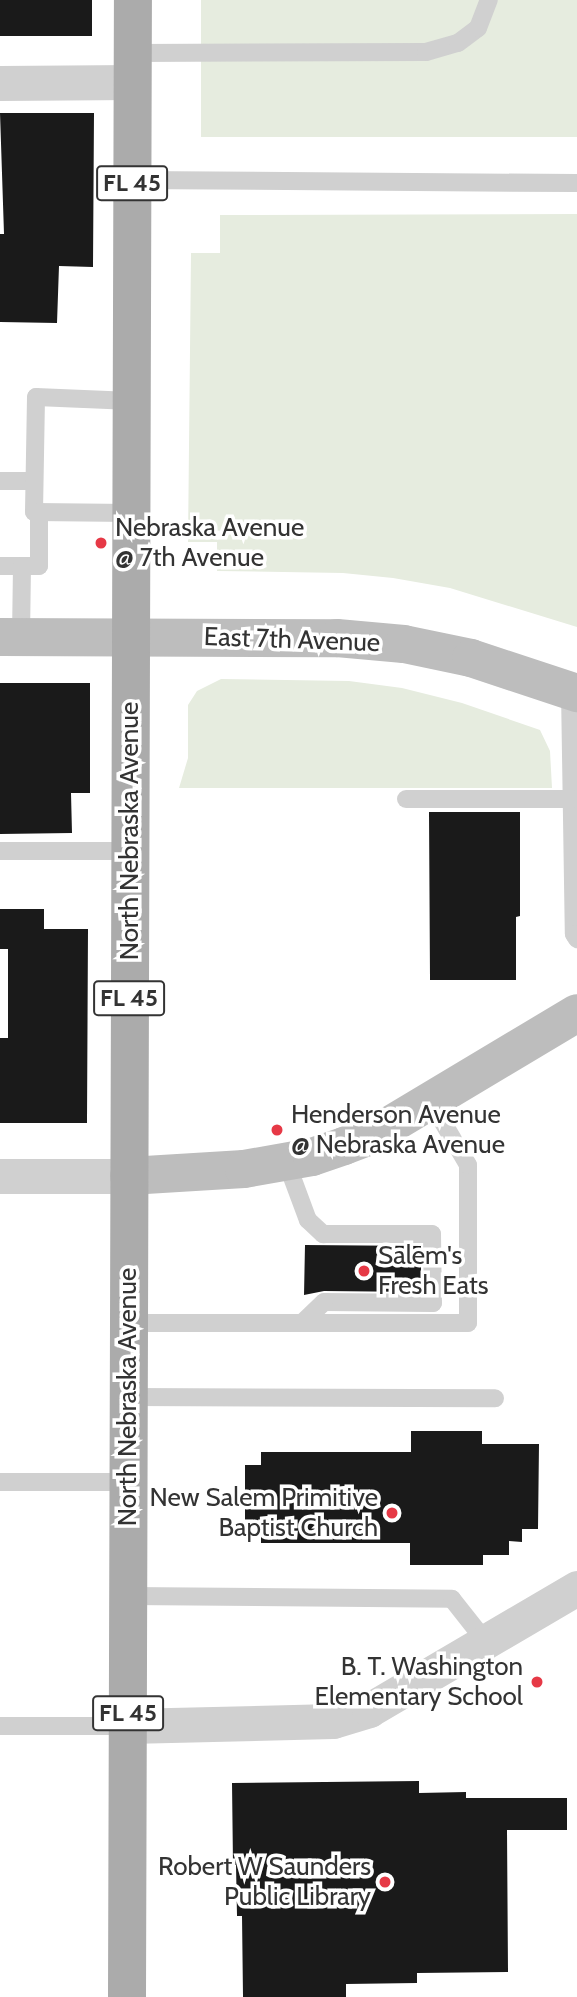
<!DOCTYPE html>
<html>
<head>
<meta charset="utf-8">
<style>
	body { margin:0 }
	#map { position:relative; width:577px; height:1997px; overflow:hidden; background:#fff; font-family:Cabin,sans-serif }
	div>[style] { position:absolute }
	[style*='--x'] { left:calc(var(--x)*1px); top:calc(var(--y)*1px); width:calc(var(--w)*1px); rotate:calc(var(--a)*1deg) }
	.green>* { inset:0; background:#e6ecdf; transform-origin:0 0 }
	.building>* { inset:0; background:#1a1a1a; transform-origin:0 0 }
	.lane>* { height:18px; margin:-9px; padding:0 9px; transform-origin:9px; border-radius:9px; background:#d0d0d0 }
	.street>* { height:35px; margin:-17.5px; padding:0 17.5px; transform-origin:17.5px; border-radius:17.5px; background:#d0d0d0 }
	.secondary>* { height:38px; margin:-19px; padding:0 19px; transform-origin:19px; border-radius:19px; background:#bdbdbd }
	.primary>* { height:38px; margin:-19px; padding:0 19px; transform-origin:19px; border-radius:19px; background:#ababab }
	.dots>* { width:19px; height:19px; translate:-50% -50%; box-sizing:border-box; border:4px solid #fff; border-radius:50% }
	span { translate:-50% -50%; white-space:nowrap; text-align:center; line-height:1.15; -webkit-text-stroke:7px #fff; paint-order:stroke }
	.shield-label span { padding:2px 5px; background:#fff; border:2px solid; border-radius:5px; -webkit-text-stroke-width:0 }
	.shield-label { font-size:24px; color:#333; font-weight:700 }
	.poi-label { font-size:26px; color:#333 }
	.left { translate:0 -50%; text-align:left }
	.right { translate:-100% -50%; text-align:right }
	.street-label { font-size:26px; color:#333 }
</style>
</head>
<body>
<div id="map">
	<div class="green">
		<i style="left:201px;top:0;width:376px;height:137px"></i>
		<i style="clip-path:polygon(577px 214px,577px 627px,450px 588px,393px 578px,343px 573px,217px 571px,217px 542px,188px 542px,191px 253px,220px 253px,220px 215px)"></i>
		<i style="clip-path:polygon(221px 679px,349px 681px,402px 688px,462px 703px,540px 730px,550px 751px,552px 788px,179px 788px,188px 758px,188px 705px,197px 691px)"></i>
	</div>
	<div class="building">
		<i style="left:0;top:0;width:92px;height:36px"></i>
		<i style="clip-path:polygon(0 113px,94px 113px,93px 267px,59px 266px,57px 323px,0 322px,0 234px,4px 234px)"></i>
		<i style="clip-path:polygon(0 683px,90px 683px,90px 793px,71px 793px,72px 833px,0 834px)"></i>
		<i style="clip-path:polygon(429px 812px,520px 812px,520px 916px,516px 917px,516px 980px,430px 980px)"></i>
		<i style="clip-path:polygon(0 909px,44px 909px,44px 929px,88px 929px,87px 1123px,0 1123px,0 1038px,8px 1038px,8px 949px,0 949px)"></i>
		<i style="clip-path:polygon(305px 1245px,421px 1246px,421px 1292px,324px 1291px,304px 1295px)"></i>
		<i style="clip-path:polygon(411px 1431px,482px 1431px,482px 1444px,539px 1444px,538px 1529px,522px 1529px,522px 1542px,509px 1541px,509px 1555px,483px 1555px,483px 1565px,410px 1565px,410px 1543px,261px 1543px,261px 1529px,245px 1529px,245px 1465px,261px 1465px,261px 1452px,411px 1452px)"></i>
		<i style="clip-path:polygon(419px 1781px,419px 1793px,466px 1792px,466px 1798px,567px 1798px,567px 1830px,507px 1830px,508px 1972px,417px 1973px,417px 1983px,346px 1984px,346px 1997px,243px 1997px,242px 1916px,237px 1916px,236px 1865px,233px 1865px,232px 1783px)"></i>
	</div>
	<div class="lane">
		<i style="--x:133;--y:53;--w:293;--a:-0.2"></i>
		<i style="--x:426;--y:52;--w:33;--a:-16"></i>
		<i style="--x:458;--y:43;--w:25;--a:-37"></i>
		<i style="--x:478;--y:28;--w:30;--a:-69"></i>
		<i style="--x:132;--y:180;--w:445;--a:0.4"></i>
		<i style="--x:0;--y:481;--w:34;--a:0"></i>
		<i style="--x:131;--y:513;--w:97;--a:-179.4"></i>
		<i style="--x:34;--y:512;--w:115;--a:-89"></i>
		<i style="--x:36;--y:397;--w:96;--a:2.4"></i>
		<i style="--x:0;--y:566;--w:39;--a:0"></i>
		<i style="--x:39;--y:566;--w:54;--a:-90"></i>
		<i style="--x:21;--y:637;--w:71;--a:-89.2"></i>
		<i style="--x:570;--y:691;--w:243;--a:89.1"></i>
		<i style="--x:574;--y:934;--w:6;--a:59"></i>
		<i style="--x:406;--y:799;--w:166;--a:0"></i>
		<i style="--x:0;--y:851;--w:130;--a:0"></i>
		<i style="--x:286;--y:1161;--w:63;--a:69.6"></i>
		<i style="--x:308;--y:1220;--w:21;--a:43"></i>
		<i style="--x:323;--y:1234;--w:109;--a:0"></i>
		<i style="--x:432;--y:1234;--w:69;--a:89.2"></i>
		<i style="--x:433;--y:1303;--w:109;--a:-179.5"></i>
		<i style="--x:324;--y:1302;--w:30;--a:136"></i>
		<i style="--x:128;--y:1323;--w:340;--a:0"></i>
		<i style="--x:468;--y:1323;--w:158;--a:-90"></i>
		<i style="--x:468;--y:1165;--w:73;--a:-120.4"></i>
		<i style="--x:128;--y:1397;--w:367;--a:0.2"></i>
		<i style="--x:0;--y:1482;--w:128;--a:0"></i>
		<i style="--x:128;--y:1596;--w:324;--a:0.5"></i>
		<i style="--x:452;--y:1599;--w:55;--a:51.7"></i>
		<i style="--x:0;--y:1726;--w:128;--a:0"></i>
	</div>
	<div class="street">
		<i style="--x:0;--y:83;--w:133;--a:-0.4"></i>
		<i style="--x:0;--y:1176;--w:129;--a:0"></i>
		<i style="--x:128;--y:1726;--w:205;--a:-1.4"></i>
		<i style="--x:333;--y:1721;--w:38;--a:-17"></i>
		<i style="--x:369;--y:1710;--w:241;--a:-30.4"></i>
	</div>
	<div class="secondary">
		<i style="--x:0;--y:637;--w:337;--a:0.2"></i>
		<i style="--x:337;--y:638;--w:67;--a:5.1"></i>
		<i style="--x:404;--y:644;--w:68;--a:11.8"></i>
		<i style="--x:471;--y:658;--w:112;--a:18.3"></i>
		<i style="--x:129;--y:1176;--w:115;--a:-3.5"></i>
		<i style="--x:244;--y:1169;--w:69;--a:-10"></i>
		<i style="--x:312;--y:1157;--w:34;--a:-19"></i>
		<i style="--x:344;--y:1146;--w:33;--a:-21"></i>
		<i style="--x:375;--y:1134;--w:235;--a:-30.9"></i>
	</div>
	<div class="primary">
		<i style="--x:127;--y:1997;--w:1997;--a:-89.83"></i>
	</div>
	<div class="dots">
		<i style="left:101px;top:543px;background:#e63946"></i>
		<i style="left:277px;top:1130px;background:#e63946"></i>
		<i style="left:364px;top:1271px;background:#e63946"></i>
		<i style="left:392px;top:1513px;background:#e63946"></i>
		<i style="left:537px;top:1682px;background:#e63946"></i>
		<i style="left:385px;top:1882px;background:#e63946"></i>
	</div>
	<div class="shield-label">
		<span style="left:132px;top:183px">FL 45</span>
		<span style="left:129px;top:998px">FL 45</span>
		<span style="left:128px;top:1713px">FL 45</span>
	</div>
	<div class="poi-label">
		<span class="left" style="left:115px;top:543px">Nebraska Avenue<br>@ 7th Avenue</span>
		<span class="left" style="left:291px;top:1130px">Henderson Avenue<br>@ Nebraska Avenue</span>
		<span class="left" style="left:378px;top:1271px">Salem's<br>Fresh Eats</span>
		<span class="right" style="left:378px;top:1513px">New Salem Primitive<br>Baptist Church</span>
		<span class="right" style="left:523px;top:1682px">B. T. Washington<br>Elementary School</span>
		<span class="right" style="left:371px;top:1882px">Robert W Saunders<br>Public Library</span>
	</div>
	<div class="street-label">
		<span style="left:292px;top:640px;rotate:2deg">East 7th Avenue</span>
		<span style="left:130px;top:831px;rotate:-90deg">North Nebraska Avenue</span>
		<span style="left:128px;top:1397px;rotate:-90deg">North Nebraska Avenue</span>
	</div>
</div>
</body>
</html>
